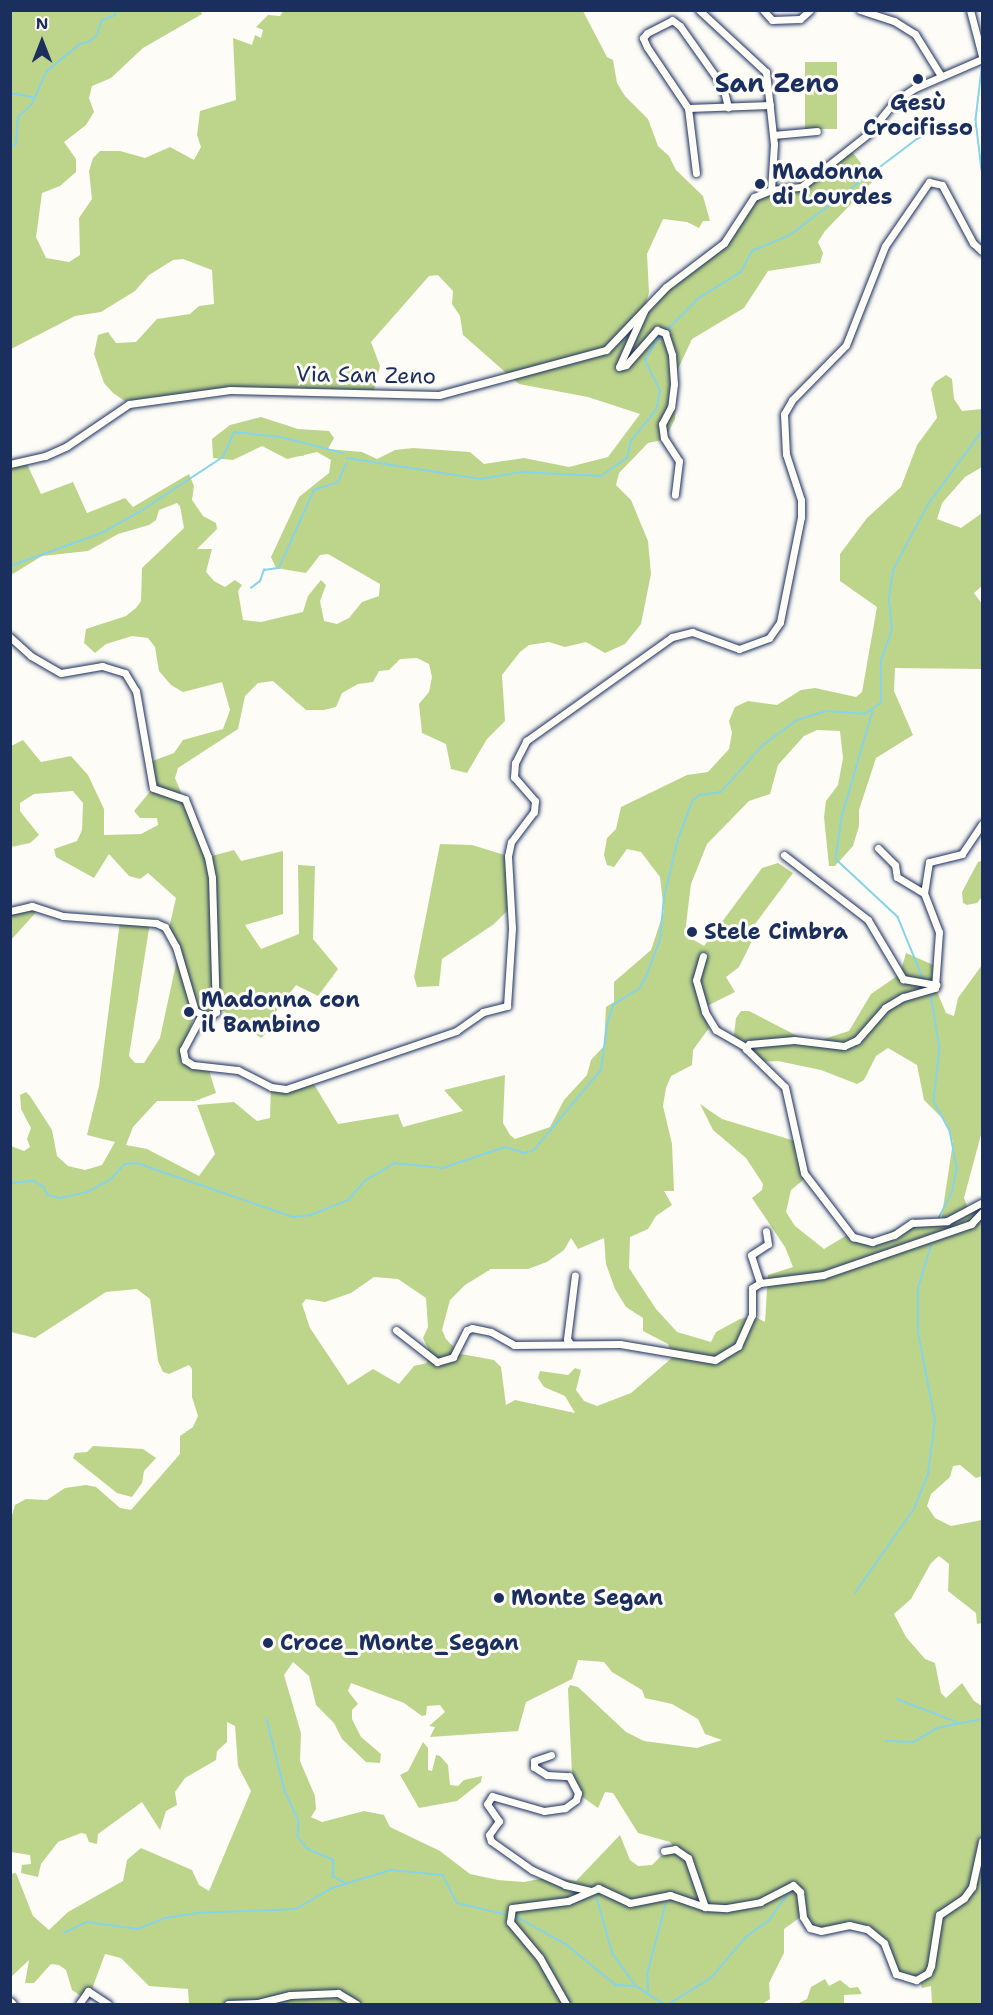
<!DOCTYPE html>
<html>
<head>
<meta charset="utf-8">
<style>
	body { margin:0 }
	#map { position:relative; width:993px; height:2015px; overflow:hidden; background:#fdfcf7; font-family:"Shantell Sans",sans-serif }
	div>[style] { position:absolute }
	[style*='--x'] { left:calc(var(--x)*1px); top:calc(var(--y)*1px); width:calc(var(--w)*1px); rotate:calc(var(--a)*1deg) }
	.green>* { inset:0; background:#bdd58b; transform-origin:0 0 }
	.stream>* { height:1.5px; margin:-0.75px; padding:0 0.75px; transform-origin:0.75px; border-radius:0.75px; background:#87d3e7 }
	.roads { filter:drop-shadow(0 0 2px #1b2f5e) drop-shadow(0 0 2px #1b2f5e) }
	.minor>* { height:7px; margin:-3.5px; padding:0 3.5px; transform-origin:3.5px; border-radius:3.5px; background:#fdfcf7 }
	.dots>* { width:16px; height:16px; translate:-50% -50%; box-sizing:border-box; border:3px solid #fdfcf7; border-radius:50% }
	span { translate:-50% -50%; white-space:nowrap; text-align:center; line-height:1.15; -webkit-text-stroke:6px #fdfcf7; paint-order:stroke }
	.poi-label { font-size:22px; color:#1b2f5e; font-weight:700 }
	.left { translate:0 -50%; text-align:left }
	.street-label { font-size:22px; color:#1b2f5e }
	.quarter-label { font-size:26px; color:#1b2f5e; font-weight:700 }
	.frame { position:absolute; inset:0; border:12px solid #1b2f5e; pointer-events:none }
	.north { position:absolute; left:12px; top:12px; width:60px; height:60px; -webkit-text-stroke:4px #fdfcf7; paint-order:stroke; rotate:0deg; font-size:16px; font-weight:700; line-height:24px; text-align:center; color:#1b2f5e }
	.north::after { content:''; display:block; margin:auto; width:21px; height:27px; background:#1b2f5e; clip-path:polygon(50% 0,100% 100%,50% 72%,0 100%) }
</style>
</head>
<body>
<div id="map">
	<div class="green">
		<i style="clip-path:polygon(evenodd,200px 10px,202px 14px,143px 48px,111px 78px,92px 86px,89px 98px,94px 112px,86px 125px,64px 142px,76px 159px,76px 172px,60px 186px,42px 193px,36px 237px,46px 258px,69px 262px,80px 255px,79px 218px,92px 199px,89px 171px,93px 158px,100px 151px,120px 151px,145px 158px,170px 147px,194px 160px,201px 147px,197px 135px,200px 111px,236px 100px,233px 38px,252px 45px,255px 35px,261px 38px,263px 30px,256px 27px,268px 15px,280px 16px,284px 10px,583px 11px,607px 57px,613px 60px,617px 83px,625px 96px,648px 119px,658px 146px,669px 156px,676px 170px,703px 196px,710px 221px,703px 221px,699px 228px,687px 222px,663px 219px,647px 254px,649px 292px,645px 307px,711px 256px,759px 194px,795px 189px,850px 149px,863px 166px,875px 170px,874px 180px,825px 231px,818px 242px,823px 253px,820px 263px,768px 271px,744px 308px,692px 339px,678px 369px,675px 419px,669px 431px,662px 440px,648px 443px,619px 473px,616px 485px,631px 500px,648px 541px,651px 574px,641px 624px,625px 644px,605px 653px,586px 642px,565px 647px,549px 642px,529px 645px,520px 652px,502px 675px,505px 721px,487px 739px,467px 773px,451px 769px,446px 744px,422px 733px,419px 704px,429px 692px,432px 677px,429px 664px,417px 658px,400px 659px,389px 670px,379px 671px,373px 682px,358px 684px,342px 693px,336px 707px,324px 710px,306px 710px,273px 681px,258px 683px,245px 696px,238px 729px,178px 768px,175px 778px,208px 857px,234px 850px,241px 861px,283px 851px,283px 914px,245px 925px,261px 949px,299px 934px,298px 865px,315px 866px,313px 939px,338px 969px,318px 996px,296px 985px,265px 1026px,269px 1030px,261px 1038px,219px 1008px,204px 1014px,197px 1008px,183px 1050px,185px 1060px,208px 1067px,216px 1093px,195px 1101px,157px 1101px,133px 1127px,126px 1145px,147px 1149px,199px 1176px,215px 1154px,197px 1105px,234px 1102px,257px 1121px,270px 1118px,271px 1087px,281px 1089px,312px 1081px,338px 1124px,398px 1114px,403px 1127px,463px 1111px,444px 1090px,505px 1075px,503px 1123px,510px 1135px,515px 1139px,550px 1127px,564px 1100px,587px 1075px,591px 1060px,604px 1046px,606px 1007px,614px 1002px,614px 982px,651px 950px,664px 911px,660px 877px,641px 852px,627px 849px,614px 867px,607px 865px,604px 855px,607px 838px,616px 829px,621px 807px,687px 775px,708px 772px,729px 749px,732px 733px,729px 721px,735px 707px,748px 701px,777px 705px,801px 690px,815px 688px,856px 697px,862px 692px,877px 607px,840px 581px,840px 554px,867px 518px,901px 487px,917px 445px,937px 418px,931px 389px,935px 382px,946px 375px,952px 379px,954px 399px,962px 411px,982px 409px,982px 467px,965px 477px,942px 503px,937px 519px,961px 528px,982px 513px,982px 586px,974px 593px,982px 604px,982px 669px,895px 668px,894px 691px,913px 735px,876px 758px,859px 810px,859px 826px,853px 846px,835px 866px,829px 866px,824px 817px,826px 801px,838px 785px,843px 758px,840px 731px,817px 730px,804px 736px,778px 765px,770px 794px,749px 801px,707px 844px,691px 884px,686px 925px,687px 936px,704px 946px,762px 868px,778px 863px,793px 873px,752px 928px,757px 931px,739px 967px,726px 977px,735px 992px,701px 1009px,709px 1028px,693px 1050px,692px 1065px,671px 1076px,666px 1088px,663px 1106px,672px 1144px,674px 1191px,664px 1191px,672px 1205px,656px 1216px,648px 1229px,630px 1237px,629px 1268px,656px 1309px,677px 1332px,711px 1342px,716px 1332px,740px 1319px,754px 1316px,765px 1322px,768px 1275px,793px 1267px,785px 1247px,752px 1198px,762px 1190px,763px 1184px,746px 1158px,713px 1130px,700px 1104px,722px 1119px,795px 1141px,796px 1156px,807px 1177px,791px 1190px,786px 1212px,795px 1226px,824px 1249px,852px 1232px,862px 1240px,879px 1237px,904px 1225px,941px 1221px,953px 1142px,946px 1122px,924px 1100px,917px 1065px,888px 1048px,876px 1056px,864px 1080px,857px 1084px,821px 1070px,778px 1061px,759px 1062px,734px 1035px,736px 1018px,741px 1011px,749px 1011px,811px 1043px,849px 1031px,871px 994px,900px 974px,906px 953px,938px 967px,936px 989px,946px 1013px,954px 1016px,958px 998px,982px 965px,982px 1131px,964px 1198px,969px 1211px,982px 1202px,982px 1476px,976px 1478px,960px 1465px,953px 1466px,950px 1477px,931px 1494px,927px 1506px,935px 1518px,951px 1526px,982px 1520px,982px 1623px,977px 1624px,976px 1613px,948px 1591px,949px 1564px,939px 1556px,931px 1563px,911px 1599px,894px 1614px,906px 1637px,925px 1659px,935px 1663px,941px 1693px,946px 1698px,962px 1683px,974px 1701px,982px 1706px,982px 2004px,932px 2004px,931px 1986px,922px 1988px,920px 1979px,897px 1975px,886px 1945px,874px 1934px,850px 1926px,816px 1932px,802px 1916px,784px 1929px,784px 1953px,769px 1983px,770px 1999px,762px 2004px,189px 2004px,188px 1989px,149px 1986px,121px 1958px,105px 1954px,92px 1989px,85px 1990px,81px 1996px,72px 1990px,66px 1970px,59px 1965px,51px 1964px,34px 1983px,25px 1983px,29px 1960px,11px 1977px,11px 1874px,16px 1873px,33px 1916px,49px 1930px,68px 1912px,123px 1881px,127px 1860px,141px 1848px,192px 1870px,199px 1885px,209px 1891px,251px 1791px,238px 1766px,235px 1726px,227px 1722px,227px 1742px,217px 1751px,216px 1760px,185px 1778px,175px 1792px,177px 1805px,166px 1811px,160px 1830px,142px 1802px,98px 1834px,97px 1844px,89px 1842px,86px 1834px,81px 1833px,58px 1842px,41px 1864px,38px 1877px,21px 1873px,22px 1865px,31px 1864px,30px 1855px,11px 1852px,10px 1522px,15px 1505px,26px 1499px,47px 1500px,65px 1488px,86px 1485px,96px 1487px,120px 1508px,131px 1510px,180px 1454px,180px 1436px,193px 1427px,198px 1416px,192px 1397px,192px 1369px,189px 1365px,169px 1374px,163px 1372px,158px 1361px,150px 1299px,137px 1289px,106px 1292px,35px 1338px,11px 1332px,11px 1146px,24px 1151px,30px 1147px,27px 1139px,31px 1128px,21px 1109px,20px 1095px,26px 1092px,30px 1096px,52px 1130px,57px 1156px,68px 1166px,85px 1170px,102px 1165px,115px 1142px,87px 1135px,99px 1086px,120px 921px,150px 922px,129px 1056px,135px 1063px,144px 1063px,160px 1038px,179px 950px,169px 928px,176px 898px,148px 873px,140px 879px,129px 876px,109px 854px,94px 878px,56px 857px,54px 849px,77px 841px,82px 830px,83px 803px,73px 791px,34px 794px,20px 803px,20px 811px,39px 835px,30px 843px,11px 847px,11px 746px,23px 740px,41px 762px,71px 756px,88px 775px,104px 809px,104px 835px,141px 834px,158px 825px,157px 818px,140px 818px,134px 811px,153px 788px,147px 763px,174px 753px,183px 740px,223px 729px,230px 710px,222px 682px,183px 692px,171px 685px,159px 671px,155px 647px,148px 638px,132px 636px,106px 644px,95px 653px,84px 643px,86px 629px,126px 616px,136px 608px,141px 601px,142px 568px,184px 528px,180px 506px,177px 503px,159px 510px,156px 520px,149px 525px,118px 534px,88px 551px,42px 556px,11px 575px,11px 464px,25px 460px,41px 494px,73px 482px,87px 513px,125px 498px,133px 507px,189px 474px,194px 486px,192px 500px,203px 516px,216px 523px,217px 529px,197px 549px,212px 549px,206px 572px,214px 581px,225px 587px,235px 580px,242px 585px,238px 591px,243px 620px,261px 622px,303px 612px,308px 596px,321px 580px,326px 585px,320px 601px,324px 621px,337px 624px,349px 618px,362px 602px,379px 596px,380px 584px,328px 554px,320px 555px,306px 573px,276px 568px,271px 557px,299px 497px,329px 473px,331px 460px,317px 452px,287px 459px,262px 446px,233px 460px,213px 458px,212px 439px,230px 425px,261px 417px,298px 429px,329px 431px,334px 438px,328px 449px,362px 452px,377px 459px,395px 450px,413px 448px,470px 452px,484px 464px,524px 458px,569px 467px,608px 457px,640px 414px,588px 397px,519px 384px,463px 335px,460px 316px,452px 304px,453px 291px,438px 275px,429px 276px,371px 342px,380px 366px,373px 394px,230px 390px,129px 404px,113px 393px,104px 383px,94px 354px,98px 335px,108px 332px,116px 343px,136px 342px,157px 319px,190px 314px,199px 306px,214px 304px,212px 270px,183px 259px,173px 260px,149px 275px,135px 291px,101px 312px,75px 316px,11px 349px,11px 11px,200px 10px,571px 1238px,578px 1249px,604px 1238px,606px 1264px,615px 1289px,626px 1307px,643px 1318px,643px 1331px,668px 1344px,673px 1357px,631px 1393px,597px 1406px,584px 1401px,576px 1390px,581px 1370px,575px 1368px,568px 1375px,540px 1371px,538px 1378px,544px 1387px,565px 1396px,575px 1413px,515px 1400px,506px 1405px,501px 1367px,494px 1360px,461px 1354px,446px 1339px,442px 1330px,450px 1300px,465px 1285px,491px 1269px,528px 1269px,547px 1262px,564px 1250px,571px 1238px,200px 10px,374px 1277px,398px 1279px,426px 1298px,428px 1327px,423px 1338px,428px 1349px,427px 1363px,414px 1366px,399px 1384px,373px 1369px,348px 1385px,310px 1328px,302px 1304px,306px 1299px,325px 1302px,351px 1293px,374px 1277px,200px 10px,578px 1660px,604px 1662px,612px 1672px,642px 1690px,645px 1698px,672px 1704px,698px 1719px,705px 1734px,722px 1740px,697px 1748px,644px 1741px,626px 1732px,578px 1687px,570px 1685px,568px 1689px,572px 1774px,581px 1796px,598px 1808px,605px 1792px,613px 1793px,638px 1833px,670px 1842px,678px 1852px,661px 1856px,652px 1865px,638px 1866px,630px 1860px,620px 1835px,576px 1881px,550px 1877px,524px 1882px,498px 1880px,470px 1874px,440px 1851px,390px 1827px,384px 1815px,364px 1811px,322px 1822px,311px 1817px,316px 1809px,315px 1796px,300px 1761px,301px 1733px,284px 1675px,293px 1662px,309px 1676px,316px 1705px,334px 1723px,342px 1739px,366px 1762px,380px 1763px,381px 1754px,361px 1737px,352px 1719px,352px 1710px,358px 1704px,348px 1691px,351px 1683px,404px 1703px,422px 1716px,426px 1715px,427px 1706px,440px 1705px,445px 1712px,429px 1726px,435px 1727px,430px 1737px,518px 1731px,526px 1702px,572px 1679px,578px 1660px)"></i>
		<i style="left:805px;top:62px;width:32px;height:67px"></i>
		<i style="clip-path:polygon(440px 844px,472px 845px,508px 856px,512px 906px,494px 924px,442px 959px,439px 986px,417px 987px,414px 977px)"></i>
		<i style="clip-path:polygon(982px 861px,982px 897px,977px 903px,967px 905px,963px 903px,962px 892px,978px 862px)"></i>
		<i style="clip-path:polygon(18px 907px,39px 909px,11px 940px,11px 912px)"></i>
		<i style="clip-path:polygon(93px 1446px,143px 1449px,156px 1458px,144px 1471px,142px 1483px,132px 1497px,117px 1493px,73px 1458px,75px 1453px,87px 1452px)"></i>
		<i style="clip-path:polygon(423px 1742px,428px 1748px,428px 1770px,432px 1771px,436px 1755px,440px 1756px,448px 1765px,450px 1785px,458px 1786px,464px 1780px,482px 1776px,481px 1782px,457px 1801px,419px 1808px,400px 1775px,408px 1771px)"></i>
		<i style="clip-path:polygon(825px 1979px,829px 1986px,840px 1980px,850px 1988px,858px 1987px,862px 1994px,844px 1995px,844px 2004px,797px 2004px,807px 1999px,811px 1987px)"></i>
	</div>
	<div class="stream">
		<i style="--x:982;--y:69;--w:51;--a:96.7"></i>
		<i style="--x:976;--y:120;--w:50;--a:83.2"></i>
		<i style="--x:10;--y:93;--w:23;--a:10"></i>
		<i style="--x:10;--y:148;--w:7;--a:-34"></i>
		<i style="--x:16;--y:144;--w:27;--a:-86"></i>
		<i style="--x:18;--y:117;--w:19;--a:-43"></i>
		<i style="--x:32;--y:104;--w:36;--a:-66"></i>
		<i style="--x:47;--y:71;--w:43;--a:-39.3"></i>
		<i style="--x:80;--y:44;--w:9;--a:-13"></i>
		<i style="--x:89;--y:42;--w:12;--a:-42"></i>
		<i style="--x:98;--y:34;--w:13;--a:-77"></i>
		<i style="--x:101;--y:21;--w:15;--a:-23"></i>
		<i style="--x:115;--y:15;--w:5;--a:-79"></i>
		<i style="--x:667;--y:330;--w:45;--a:-45"></i>
		<i style="--x:699;--y:298;--w:49;--a:-31.8"></i>
		<i style="--x:741;--y:272;--w:24;--a:-62"></i>
		<i style="--x:752;--y:251;--w:41;--a:-22.8"></i>
		<i style="--x:790;--y:235;--w:159;--a:-37.1"></i>
		<i style="--x:917;--y:139;--w:26;--a:-29"></i>
		<i style="--x:940;--y:126;--w:27;--a:6"></i>
		<i style="--x:967;--y:129;--w:9;--a:-18"></i>
		<i style="--x:347;--y:458;--w:136;--a:8.9"></i>
		<i style="--x:481;--y:479;--w:41;--a:-9.9"></i>
		<i style="--x:521;--y:472;--w:80;--a:2.9"></i>
		<i style="--x:601;--y:476;--w:32;--a:-35"></i>
		<i style="--x:627;--y:458;--w:17;--a:-77"></i>
		<i style="--x:631;--y:441;--w:40;--a:-51"></i>
		<i style="--x:656;--y:410;--w:19;--a:-78"></i>
		<i style="--x:660;--y:391;--w:34;--a:-116"></i>
		<i style="--x:645;--y:360;--w:31;--a:-58"></i>
		<i style="--x:10;--y:566;--w:98;--a:-19.7"></i>
		<i style="--x:102;--y:533;--w:45;--a:-29.4"></i>
		<i style="--x:141;--y:511;--w:98;--a:-33.4"></i>
		<i style="--x:223;--y:457;--w:27;--a:-66"></i>
		<i style="--x:234;--y:432;--w:47;--a:6.1"></i>
		<i style="--x:281;--y:437;--w:64;--a:14.5"></i>
		<i style="--x:251;--y:588;--w:11;--a:-38"></i>
		<i style="--x:260;--y:581;--w:12;--a:-70"></i>
		<i style="--x:264;--y:570;--w:15;--a:-8"></i>
		<i style="--x:279;--y:568;--w:85;--a:-65.8"></i>
		<i style="--x:314;--y:490;--w:25;--a:-18"></i>
		<i style="--x:338;--y:482;--w:20;--a:-66"></i>
		<i style="--x:873;--y:711;--w:111;--a:106.2"></i>
		<i style="--x:842;--y:818;--w:41;--a:98.3"></i>
		<i style="--x:836;--y:859;--w:85;--a:43.1"></i>
		<i style="--x:898;--y:917;--w:68;--a:67.6"></i>
		<i style="--x:931;--y:994;--w:56;--a:80.7"></i>
		<i style="--x:940;--y:1049;--w:52;--a:96.6"></i>
		<i style="--x:934;--y:1101;--w:34;--a:62"></i>
		<i style="--x:950;--y:1131;--w:38;--a:79"></i>
		<i style="--x:957;--y:1168;--w:23;--a:100"></i>
		<i style="--x:953;--y:1191;--w:30;--a:117"></i>
		<i style="--x:10;--y:1183;--w:24;--a:-5"></i>
		<i style="--x:34;--y:1181;--w:12;--a:31"></i>
		<i style="--x:44;--y:1187;--w:9;--a:63"></i>
		<i style="--x:48;--y:1195;--w:12;--a:14"></i>
		<i style="--x:60;--y:1198;--w:29;--a:-12"></i>
		<i style="--x:88;--y:1192;--w:25;--a:-29"></i>
		<i style="--x:110;--y:1180;--w:22;--a:-47"></i>
		<i style="--x:125;--y:1164;--w:12;--a:-5"></i>
		<i style="--x:137;--y:1163;--w:165;--a:19.1"></i>
		<i style="--x:293;--y:1217;--w:18;--a:-6"></i>
		<i style="--x:311;--y:1215;--w:40;--a:-22"></i>
		<i style="--x:348;--y:1200;--w:25;--a:-48"></i>
		<i style="--x:365;--y:1181;--w:35;--a:-31"></i>
		<i style="--x:395;--y:1163;--w:48;--a:5.9"></i>
		<i style="--x:443;--y:1168;--w:65;--a:-18.7"></i>
		<i style="--x:505;--y:1147;--w:21;--a:17"></i>
		<i style="--x:525;--y:1153;--w:9;--a:-18"></i>
		<i style="--x:534;--y:1150;--w:104;--a:-50.1"></i>
		<i style="--x:601;--y:1070;--w:45;--a:-82.4"></i>
		<i style="--x:607;--y:1025;--w:21;--a:-73"></i>
		<i style="--x:613;--y:1005;--w:31;--a:-32"></i>
		<i style="--x:639;--y:989;--w:12;--a:-59"></i>
		<i style="--x:645;--y:979;--w:42;--a:-69"></i>
		<i style="--x:660;--y:940;--w:42;--a:-84.6"></i>
		<i style="--x:664;--y:898;--w:61;--a:-76.7"></i>
		<i style="--x:678;--y:839;--w:42;--a:-69"></i>
		<i style="--x:693;--y:800;--w:9;--a:-36"></i>
		<i style="--x:700;--y:795;--w:21;--a:-8"></i>
		<i style="--x:721;--y:792;--w:63;--a:-48.2"></i>
		<i style="--x:763;--y:745;--w:42;--a:-36.3"></i>
		<i style="--x:797;--y:720;--w:30;--a:-17"></i>
		<i style="--x:826;--y:711;--w:39;--a:4"></i>
		<i style="--x:865;--y:714;--w:19;--a:-35"></i>
		<i style="--x:881;--y:703;--w:42;--a:-90"></i>
		<i style="--x:881;--y:661;--w:34;--a:-71"></i>
		<i style="--x:892;--y:629;--w:30;--a:-96"></i>
		<i style="--x:889;--y:599;--w:29;--a:-82"></i>
		<i style="--x:893;--y:570;--w:76;--a:-61.8"></i>
		<i style="--x:929;--y:503;--w:89;--a:-53.6"></i>
		<i style="--x:855;--y:1593;--w:103;--a:-54.9"></i>
		<i style="--x:914;--y:1509;--w:38;--a:-68"></i>
		<i style="--x:928;--y:1474;--w:53;--a:-82.5"></i>
		<i style="--x:935;--y:1421;--w:90;--a:-100.9"></i>
		<i style="--x:918;--y:1333;--w:45;--a:-90"></i>
		<i style="--x:918;--y:1288;--w:44;--a:-72.8"></i>
		<i style="--x:897;--y:1699;--w:64;--a:21"></i>
		<i style="--x:267;--y:1719;--w:74;--a:76"></i>
		<i style="--x:285;--y:1791;--w:33;--a:65"></i>
		<i style="--x:299;--y:1821;--w:16;--a:94"></i>
		<i style="--x:298;--y:1837;--w:16;--a:50"></i>
		<i style="--x:308;--y:1849;--w:28;--a:23"></i>
		<i style="--x:334;--y:1860;--w:16;--a:94"></i>
		<i style="--x:333;--y:1876;--w:16;--a:30"></i>
		<i style="--x:886;--y:1741;--w:28;--a:2"></i>
		<i style="--x:914;--y:1742;--w:27;--a:-31"></i>
		<i style="--x:937;--y:1728;--w:46;--a:-11.3"></i>
		<i style="--x:597;--y:1898;--w:58;--a:74.1"></i>
		<i style="--x:613;--y:1954;--w:39;--a:54"></i>
		<i style="--x:513;--y:1915;--w:60;--a:28.7"></i>
		<i style="--x:566;--y:1944;--w:65;--a:39.4"></i>
		<i style="--x:616;--y:1985;--w:20;--a:3"></i>
		<i style="--x:636;--y:1986;--w:33;--a:33"></i>
		<i style="--x:64;--y:1933;--w:25;--a:-26"></i>
		<i style="--x:87;--y:1922;--w:51;--a:7.8"></i>
		<i style="--x:138;--y:1929;--w:29;--a:-22"></i>
		<i style="--x:165;--y:1918;--w:32;--a:-9"></i>
		<i style="--x:197;--y:1913;--w:99;--a:-2.3"></i>
		<i style="--x:296;--y:1909;--w:42;--a:-30.3"></i>
		<i style="--x:332;--y:1888;--w:62;--a:-17"></i>
		<i style="--x:391;--y:1870;--w:52;--a:5.5"></i>
		<i style="--x:443;--y:1875;--w:31;--a:63"></i>
		<i style="--x:457;--y:1903;--w:48;--a:13.2"></i>
		<i style="--x:648;--y:1992;--w:18;--a:-93"></i>
		<i style="--x:647;--y:1974;--w:73;--a:-75"></i>
		<i style="--x:669;--y:2004;--w:49;--a:-31.8"></i>
		<i style="--x:711;--y:1978;--w:54;--a:-49.5"></i>
		<i style="--x:746;--y:1937;--w:29;--a:-36"></i>
		<i style="--x:769;--y:1920;--w:37;--a:-54"></i>
	</div>
	<div class="roads">
		<div class="minor">
			<i style="--x:699;--y:10;--w:91;--a:42.8"></i>
			<i style="--x:766;--y:72;--w:72;--a:83.7"></i>
			<i style="--x:774;--y:144;--w:46;--a:93.7"></i>
			<i style="--x:763;--y:10;--w:13;--a:48"></i>
			<i style="--x:772;--y:20;--w:28;--a:-2"></i>
			<i style="--x:800;--y:19;--w:13;--a:-42"></i>
			<i style="--x:860;--y:10;--w:36;--a:18"></i>
			<i style="--x:894;--y:21;--w:25;--a:32"></i>
			<i style="--x:915;--y:34;--w:49;--a:58.2"></i>
			<i style="--x:970;--y:10;--w:48;--a:75.4"></i>
			<i style="--x:688;--y:108;--w:82;--a:-2.1"></i>
			<i style="--x:773;--y:135;--w:44;--a:-5.2"></i>
			<i style="--x:696;--y:173;--w:65;--a:-97"></i>
			<i style="--x:688;--y:108;--w:73;--a:-123.9"></i>
			<i style="--x:647;--y:47;--w:10;--a:-114"></i>
			<i style="--x:643;--y:38;--w:6;--a:-51"></i>
			<i style="--x:647;--y:33;--w:28;--a:-27"></i>
			<i style="--x:672;--y:20;--w:10;--a:37"></i>
			<i style="--x:680;--y:26;--w:75;--a:54.8"></i>
			<i style="--x:723;--y:87;--w:21;--a:76"></i>
			<i style="--x:644;--y:311;--w:61;--a:114.1"></i>
			<i style="--x:619;--y:367;--w:7;--a:-16"></i>
			<i style="--x:626;--y:365;--w:47;--a:-48.5"></i>
			<i style="--x:657;--y:330;--w:9;--a:21"></i>
			<i style="--x:665;--y:333;--w:23;--a:72"></i>
			<i style="--x:672;--y:355;--w:29;--a:86"></i>
			<i style="--x:674;--y:384;--w:23;--a:97"></i>
			<i style="--x:671;--y:407;--w:19;--a:118"></i>
			<i style="--x:662;--y:424;--w:14;--a:82"></i>
			<i style="--x:664;--y:438;--w:27;--a:57"></i>
			<i style="--x:679;--y:461;--w:34;--a:97"></i>
			<i style="--x:10;--y:464;--w:36;--a:-13"></i>
			<i style="--x:45;--y:456;--w:24;--a:-24"></i>
			<i style="--x:67;--y:446;--w:75;--a:-34.1"></i>
			<i style="--x:129;--y:404;--w:102;--a:-7.9"></i>
			<i style="--x:230;--y:390;--w:209;--a:1.4"></i>
			<i style="--x:439;--y:395;--w:173;--a:-15.1"></i>
			<i style="--x:606;--y:350;--w:87;--a:-46.4"></i>
			<i style="--x:666;--y:287;--w:73;--a:-37.2"></i>
			<i style="--x:724;--y:243;--w:55;--a:-56.9"></i>
			<i style="--x:754;--y:197;--w:18;--a:-22"></i>
			<i style="--x:771;--y:190;--w:30;--a:-6"></i>
			<i style="--x:801;--y:187;--w:85;--a:-38.3"></i>
			<i style="--x:868;--y:134;--w:41;--a:-50.9"></i>
			<i style="--x:894;--y:102;--w:25;--a:-34"></i>
			<i style="--x:915;--y:88;--w:73;--a:-23.4"></i>
			<i style="--x:10;--y:637;--w:28;--a:42"></i>
			<i style="--x:31;--y:656;--w:34;--a:30"></i>
			<i style="--x:61;--y:673;--w:42;--a:-9.7"></i>
			<i style="--x:102;--y:666;--w:24;--a:17"></i>
			<i style="--x:125;--y:673;--w:21;--a:59"></i>
			<i style="--x:136;--y:691;--w:98;--a:80.1"></i>
			<i style="--x:153;--y:788;--w:34;--a:19"></i>
			<i style="--x:185;--y:799;--w:62;--a:68.4"></i>
			<i style="--x:208;--y:857;--w:21;--a:79"></i>
			<i style="--x:212;--y:878;--w:134;--a:88.3"></i>
			<i style="--x:216;--y:1012;--w:9;--a:144"></i>
			<i style="--x:209;--y:1017;--w:15;--a:-157"></i>
			<i style="--x:195;--y:1011;--w:67;--a:-106.5"></i>
			<i style="--x:176;--y:947;--w:23;--a:-119"></i>
			<i style="--x:165;--y:927;--w:10;--a:-156"></i>
			<i style="--x:156;--y:923;--w:93;--a:-175.7"></i>
			<i style="--x:63;--y:916;--w:33;--a:-162"></i>
			<i style="--x:32;--y:906;--w:23;--a:167"></i>
			<i style="--x:982;--y:824;--w:36;--a:124"></i>
			<i style="--x:962;--y:854;--w:34;--a:166"></i>
			<i style="--x:929;--y:862;--w:31;--a:99"></i>
			<i style="--x:924;--y:893;--w:42;--a:69"></i>
			<i style="--x:939;--y:932;--w:56;--a:94.1"></i>
			<i style="--x:935;--y:988;--w:33;--a:164"></i>
			<i style="--x:903;--y:997;--w:21;--a:149"></i>
			<i style="--x:885;--y:1008;--w:43;--a:131.2"></i>
			<i style="--x:857;--y:1040;--w:14;--a:155"></i>
			<i style="--x:844;--y:1046;--w:50;--a:-173.2"></i>
			<i style="--x:794;--y:1040;--w:45;--a:174.9"></i>
			<i style="--x:749;--y:1044;--w:6;--a:121"></i>
			<i style="--x:746;--y:1049;--w:54;--a:44.3"></i>
			<i style="--x:785;--y:1087;--w:88;--a:77.5"></i>
			<i style="--x:804;--y:1173;--w:81;--a:52.6"></i>
			<i style="--x:853;--y:1237;--w:20;--a:15"></i>
			<i style="--x:872;--y:1242;--w:23;--a:-18"></i>
			<i style="--x:894;--y:1235;--w:22;--a:-34"></i>
			<i style="--x:912;--y:1223;--w:35;--a:-3"></i>
			<i style="--x:947;--y:1221;--w:40;--a:-28"></i>
			<i style="--x:878;--y:848;--w:24;--a:45"></i>
			<i style="--x:895;--y:865;--w:12;--a:81"></i>
			<i style="--x:897;--y:877;--w:31;--a:31"></i>
			<i style="--x:784;--y:855;--w:106;--a:37.7"></i>
			<i style="--x:868;--y:920;--w:69;--a:59.3"></i>
			<i style="--x:903;--y:979;--w:34;--a:10"></i>
			<i style="--x:703;--y:956;--w:25;--a:106"></i>
			<i style="--x:696;--y:980;--w:33;--a:74"></i>
			<i style="--x:705;--y:1012;--w:21;--a:59"></i>
			<i style="--x:716;--y:1030;--w:34;--a:30"></i>
			<i style="--x:201;--y:1016;--w:38;--a:118"></i>
			<i style="--x:183;--y:1050;--w:10;--a:79"></i>
			<i style="--x:185;--y:1060;--w:9;--a:32"></i>
			<i style="--x:193;--y:1065;--w:45;--a:6.3"></i>
			<i style="--x:238;--y:1070;--w:37;--a:27"></i>
			<i style="--x:271;--y:1087;--w:15;--a:8"></i>
			<i style="--x:286;--y:1089;--w:180;--a:-18.8"></i>
			<i style="--x:456;--y:1031;--w:33;--a:-35"></i>
			<i style="--x:483;--y:1012;--w:25;--a:-14"></i>
			<i style="--x:507;--y:1006;--w:78;--a:-86.3"></i>
			<i style="--x:512;--y:928;--w:72;--a:-93.2"></i>
			<i style="--x:508;--y:856;--w:14;--a:-78"></i>
			<i style="--x:511;--y:842;--w:38;--a:-53"></i>
			<i style="--x:534;--y:812;--w:11;--a:-85"></i>
			<i style="--x:535;--y:801;--w:32;--a:-131"></i>
			<i style="--x:514;--y:777;--w:14;--a:-86"></i>
			<i style="--x:515;--y:763;--w:25;--a:-63"></i>
			<i style="--x:526;--y:741;--w:179;--a:-35.5"></i>
			<i style="--x:672;--y:637;--w:21;--a:-14"></i>
			<i style="--x:692;--y:632;--w:50;--a:19.9"></i>
			<i style="--x:739;--y:649;--w:32;--a:-20"></i>
			<i style="--x:769;--y:638;--w:19;--a:-55"></i>
			<i style="--x:780;--y:622;--w:107;--a:-78.7"></i>
			<i style="--x:801;--y:517;--w:17;--a:-90"></i>
			<i style="--x:801;--y:500;--w:48;--a:-108.1"></i>
			<i style="--x:786;--y:454;--w:40;--a:-92.9"></i>
			<i style="--x:784;--y:414;--w:16;--a:-60"></i>
			<i style="--x:792;--y:400;--w:77;--a:-45.5"></i>
			<i style="--x:846;--y:345;--w:106;--a:-68.5"></i>
			<i style="--x:885;--y:246;--w:78;--a:-55.5"></i>
			<i style="--x:929;--y:182;--w:13;--a:13"></i>
			<i style="--x:942;--y:185;--w:66;--a:61.9"></i>
			<i style="--x:973;--y:243;--w:12;--a:42"></i>
			<i style="--x:760;--y:1283;--w:29;--a:-108"></i>
			<i style="--x:751;--y:1255;--w:20;--a:-33"></i>
			<i style="--x:768;--y:1244;--w:13;--a:-99"></i>
			<i style="--x:396;--y:1330;--w:52;--a:38"></i>
			<i style="--x:437;--y:1362;--w:17;--a:-17"></i>
			<i style="--x:453;--y:1357;--w:30;--a:-63"></i>
			<i style="--x:467;--y:1330;--w:5;--a:-22"></i>
			<i style="--x:472;--y:1328;--w:19;--a:12"></i>
			<i style="--x:491;--y:1332;--w:26;--a:29"></i>
			<i style="--x:514;--y:1345;--w:106;--a:-0.5"></i>
			<i style="--x:620;--y:1344;--w:96;--a:9.6"></i>
			<i style="--x:715;--y:1360;--w:27;--a:-31"></i>
			<i style="--x:738;--y:1346;--w:34;--a:-66"></i>
			<i style="--x:752;--y:1315;--w:27;--a:-90"></i>
			<i style="--x:752;--y:1288;--w:9;--a:-32"></i>
			<i style="--x:760;--y:1283;--w:64;--a:-7.2"></i>
			<i style="--x:823;--y:1275;--w:157;--a:-19"></i>
			<i style="--x:971;--y:1224;--w:16;--a:-47"></i>
			<i style="--x:570;--y:1343;--w:5;--a:-127"></i>
			<i style="--x:567;--y:1339;--w:64;--a:-82.9"></i>
			<i style="--x:551;--y:1755;--w:18;--a:161"></i>
			<i style="--x:534;--y:1761;--w:6;--a:90"></i>
			<i style="--x:534;--y:1767;--w:15;--a:32"></i>
			<i style="--x:547;--y:1775;--w:22;--a:3"></i>
			<i style="--x:569;--y:1776;--w:19;--a:62"></i>
			<i style="--x:578;--y:1793;--w:7;--a:106"></i>
			<i style="--x:576;--y:1800;--w:14;--a:144"></i>
			<i style="--x:565;--y:1808;--w:21;--a:172"></i>
			<i style="--x:544;--y:1811;--w:54;--a:-163.9"></i>
			<i style="--x:492;--y:1796;--w:9;--a:122"></i>
			<i style="--x:487;--y:1804;--w:21;--a:55"></i>
			<i style="--x:499;--y:1821;--w:17;--a:126"></i>
			<i style="--x:489;--y:1835;--w:6;--a:72"></i>
			<i style="--x:491;--y:1841;--w:50;--a:35.3"></i>
			<i style="--x:532;--y:1870;--w:36;--a:24"></i>
			<i style="--x:565;--y:1885;--w:26;--a:13"></i>
			<i style="--x:664;--y:1851;--w:11;--a:-10"></i>
			<i style="--x:675;--y:1849;--w:16;--a:35"></i>
			<i style="--x:688;--y:1858;--w:52;--a:70.9"></i>
			<i style="--x:10;--y:2001;--w:4;--a:45"></i>
			<i style="--x:79;--y:2004;--w:16;--a:-55"></i>
			<i style="--x:88;--y:1991;--w:24;--a:33"></i>
			<i style="--x:228;--y:2004;--w:30;--a:-2"></i>
			<i style="--x:258;--y:2003;--w:33;--a:-14"></i>
			<i style="--x:290;--y:1995;--w:48;--a:-2.4"></i>
			<i style="--x:338;--y:1993;--w:21;--a:31"></i>
			<i style="--x:566;--y:2004;--w:53;--a:-119.5"></i>
			<i style="--x:540;--y:1958;--w:47;--a:-129.8"></i>
			<i style="--x:510;--y:1922;--w:14;--a:-82"></i>
			<i style="--x:512;--y:1908;--w:56;--a:-7.1"></i>
			<i style="--x:568;--y:1901;--w:33;--a:-23"></i>
			<i style="--x:598;--y:1888;--w:35;--a:25"></i>
			<i style="--x:630;--y:1903;--w:41;--a:-11.3"></i>
			<i style="--x:670;--y:1895;--w:37;--a:19"></i>
			<i style="--x:705;--y:1907;--w:22;--a:3"></i>
			<i style="--x:727;--y:1908;--w:34;--a:-10"></i>
			<i style="--x:760;--y:1902;--w:37;--a:-27"></i>
			<i style="--x:793;--y:1885;--w:10;--a:45"></i>
			<i style="--x:800;--y:1892;--w:25;--a:83"></i>
			<i style="--x:803;--y:1917;--w:13;--a:58"></i>
			<i style="--x:810;--y:1928;--w:11;--a:15"></i>
			<i style="--x:821;--y:1931;--w:29;--a:-12"></i>
			<i style="--x:849;--y:1925;--w:18;--a:13"></i>
			<i style="--x:867;--y:1929;--w:22;--a:39"></i>
			<i style="--x:884;--y:1943;--w:33;--a:69"></i>
			<i style="--x:896;--y:1974;--w:21;--a:17"></i>
			<i style="--x:916;--y:1980;--w:14;--a:-30"></i>
			<i style="--x:928;--y:1973;--w:8;--a:-67"></i>
			<i style="--x:931;--y:1966;--w:52;--a:-81.1"></i>
			<i style="--x:939;--y:1915;--w:30;--a:-34"></i>
			<i style="--x:964;--y:1898;--w:14;--a:-54"></i>
			<i style="--x:972;--y:1887;--w:47;--a:-77.7"></i>
		</div>
	</div>
	<div class="dots">
		<i style="left:918px;top:79px;background:#1b2f5e"></i>
		<i style="left:760px;top:184px;background:#1b2f5e"></i>
		<i style="left:692px;top:932px;background:#1b2f5e"></i>
		<i style="left:189px;top:1012px;background:#1b2f5e"></i>
		<i style="left:499px;top:1598px;background:#1b2f5e"></i>
		<i style="left:268px;top:1643px;background:#1b2f5e"></i>
	</div>
	<div class="poi-label">
		<span style="left:918px;top:115px">Gesù<br>Crocifisso</span>
		<span class="left" style="left:772px;top:184px">Madonna<br>di Lourdes</span>
		<span class="left" style="left:704px;top:932px">Stele Cimbra</span>
		<span class="left" style="left:201px;top:1012px">Madonna con<br>il Bambino</span>
		<span class="left" style="left:511px;top:1598px">Monte Segan</span>
		<span class="left" style="left:280px;top:1643px">Croce_Monte_Segan</span>
	</div>
	<div class="street-label">
		<span style="left:366px;top:375px;rotate:1deg">Via San Zeno</span>
	</div>
	<div class="quarter-label">
		<span style="left:777px;top:83px">San Zeno</span>
	</div>
	<div class="frame"></div>
	<div class="north">N</div>
</div>
</body>
</html>
